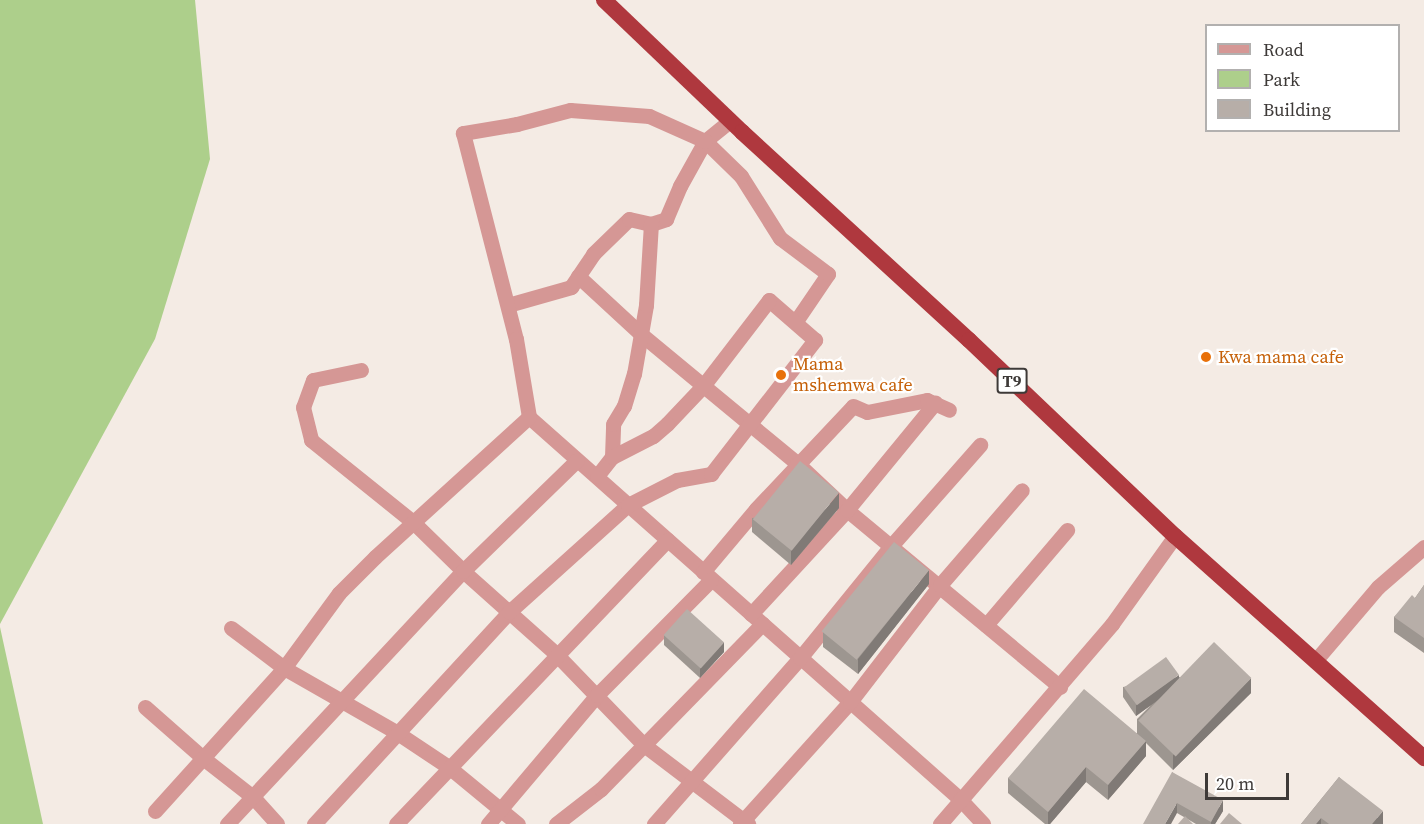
<!DOCTYPE html>
<html>
<head>
<meta charset="utf-8">
<style>
	body { margin:0 }
	#map { position:relative; width:1424px; height:824px; overflow:hidden; background:#f4ebe4; font-family:"Source Serif 4",serif }
	div>[style] { position:absolute }
	[style*='--x'] { left:calc(var(--x)*1px); top:calc(var(--y)*1px); width:calc(var(--w)*1px); rotate:calc(var(--a)*1deg) }
	.green>* { inset:0; background:#adcf8b }
	.minor>* { height:15px; margin:-7.5px; padding:0 7.5px; transform-origin:7.5px; border-radius:7.5px; background:#d59795 }
	.trunk>* { height:16px; margin:-8px; padding:0 8px; transform-origin:8px; border-radius:8px; background:#af383e }
	.wall>* { inset:0; background:#9d9690 }
	.shaded-wall>* { inset:0; background:#807a76 }
	.building>* { inset:0; background:#b7aea8; transform-origin:0 0 }
	.dots>* { width:16px; height:16px; translate:-50% -50%; box-sizing:border-box; border:3px solid #fff; border-radius:50% }
	span { translate:-50% -50%; white-space:nowrap; text-align:center; line-height:1.15; -webkit-text-stroke:4.5px #fff; paint-order:stroke }
	.shield-label span { padding:2px 4px; background:#fff; border:2px solid; border-radius:4px; -webkit-text-stroke-width:0 }
	.shield-label { font-size:16px; color:#3e3a38; font-weight:700 }
	.food-label { font-size:18px; color:#c56008 }
	.left { translate:0 -50%; text-align:left }
	.legend { position:absolute; left:1205px; top:24px; width:195px; height:108px; box-sizing:border-box; background:#fff; border:2px solid #b2b0af; margin:0; padding:8px 10px; list-style:none; font-size:18px; color:#3e3a38 }
	.legend li { display:flex; align-items:center; gap:12px; height:30px }
	.legend b { width:30px; border:2px solid #b2b0af }
	.scale { position:absolute; left:1205px; top:773px; width:84px; height:27px; box-sizing:border-box; border:3px solid #3e3a38; border-top:0; padding-left:8px; font-size:18px; line-height:21px; white-space:nowrap; color:#3e3a38; -webkit-text-stroke:4px #fff; paint-order:stroke }
</style>
</head>
<body>
<div id="map">
	<div class="green">
		<i style="clip-path:polygon(0 0,195px 0,210px 159px,155px 339px,0 624px)"></i>
		<i style="clip-path:polygon(0 627px,43px 824px,0 824px)"></i>
	</div>
	<div class="minor">
		<i style="--x:578;--y:276;--w:87;--a:42.7"></i>
		<i style="--x:642;--y:335;--w:201;--a:39.6"></i>
		<i style="--x:797;--y:463;--w:69;--a:43.2"></i>
		<i style="--x:847;--y:510;--w:277;--a:39.7"></i>
		<i style="--x:508;--y:305;--w:66;--a:-15.9"></i>
		<i style="--x:571;--y:287;--w:40;--a:-56"></i>
		<i style="--x:593;--y:254;--w:50;--a:-44.2"></i>
		<i style="--x:629;--y:219;--w:23;--a:13"></i>
		<i style="--x:651;--y:224;--w:16;--a:-18"></i>
		<i style="--x:666;--y:219;--w:36;--a:-67"></i>
		<i style="--x:680;--y:186;--w:51;--a:-60.9"></i>
		<i style="--x:705;--y:141;--w:32;--a:-39"></i>
		<i style="--x:796;--y:321;--w:57;--a:-55.8"></i>
		<i style="--x:828;--y:274;--w:60;--a:-143.1"></i>
		<i style="--x:780;--y:238;--w:73;--a:-122.2"></i>
		<i style="--x:741;--y:176;--w:50;--a:-135.8"></i>
		<i style="--x:705;--y:141;--w:61;--a:-155.9"></i>
		<i style="--x:649;--y:116;--w:79;--a:-175.7"></i>
		<i style="--x:570;--y:110;--w:55;--a:165.2"></i>
		<i style="--x:517;--y:124;--w:55;--a:170.5"></i>
		<i style="--x:463;--y:133;--w:213;--a:75.6"></i>
		<i style="--x:516;--y:339;--w:79;--a:80.5"></i>
		<i style="--x:529;--y:417;--w:576;--a:41.55"></i>
		<i style="--x:960;--y:799;--w:34;--a:47"></i>
		<i style="--x:361;--y:370;--w:49;--a:168.2"></i>
		<i style="--x:313;--y:380;--w:29;--a:110"></i>
		<i style="--x:303;--y:407;--w:34;--a:76"></i>
		<i style="--x:311;--y:440;--w:131;--a:38.8"></i>
		<i style="--x:413;--y:522;--w:70;--a:44.4"></i>
		<i style="--x:463;--y:571;--w:125;--a:41.7"></i>
		<i style="--x:556;--y:654;--w:127;--a:46"></i>
		<i style="--x:644;--y:745;--w:131;--a:37.2"></i>
		<i style="--x:597;--y:476;--w:24;--a:-52"></i>
		<i style="--x:612;--y:457;--w:33;--a:-88"></i>
		<i style="--x:613;--y:424;--w:21;--a:-59"></i>
		<i style="--x:624;--y:406;--w:34;--a:-73"></i>
		<i style="--x:634;--y:374;--w:70;--a:-80.1"></i>
		<i style="--x:646;--y:305;--w:81;--a:-86.5"></i>
		<i style="--x:703;--y:572;--w:82;--a:-49.9"></i>
		<i style="--x:756;--y:509;--w:141;--a:-46.7"></i>
		<i style="--x:853;--y:406;--w:15;--a:23"></i>
		<i style="--x:867;--y:412;--w:61;--a:-11.3"></i>
		<i style="--x:927;--y:400;--w:24;--a:24"></i>
		<i style="--x:751;--y:614;--w:142;--a:-47.3"></i>
		<i style="--x:847;--y:510;--w:139;--a:-50.6"></i>
		<i style="--x:986;--y:625;--w:125;--a:-49.5"></i>
		<i style="--x:231;--y:628;--w:66;--a:37"></i>
		<i style="--x:284;--y:668;--w:129;--a:29.7"></i>
		<i style="--x:396;--y:732;--w:65;--a:33.7"></i>
		<i style="--x:450;--y:768;--w:88;--a:39.5"></i>
		<i style="--x:1315;--y:661;--w:97;--a:-49.6"></i>
		<i style="--x:1378;--y:587;--w:61;--a:-41"></i>
		<i style="--x:145;--y:707;--w:77;--a:41.3"></i>
		<i style="--x:203;--y:758;--w:63;--a:38"></i>
		<i style="--x:253;--y:797;--w:36;--a:48"></i>
		<i style="--x:155;--y:811;--w:193;--a:-47.9"></i>
		<i style="--x:284;--y:668;--w:93;--a:-53.7"></i>
		<i style="--x:339;--y:593;--w:51;--a:-45"></i>
		<i style="--x:375;--y:557;--w:208;--a:-42.3"></i>
		<i style="--x:227;--y:824;--w:346;--a:-47"></i>
		<i style="--x:463;--y:571;--w:159;--a:-44.2"></i>
		<i style="--x:314;--y:824;--w:288;--a:-47.4"></i>
		<i style="--x:509;--y:612;--w:160;--a:-42"></i>
		<i style="--x:628;--y:505;--w:55;--a:-27"></i>
		<i style="--x:677;--y:480;--w:35;--a:-10"></i>
		<i style="--x:711;--y:474;--w:170;--a:-52.2"></i>
		<i style="--x:815;--y:340;--w:61;--a:-139"></i>
		<i style="--x:769;--y:300;--w:108;--a:127.5"></i>
		<i style="--x:703;--y:386;--w:52;--a:133.5"></i>
		<i style="--x:667;--y:424;--w:18;--a:139"></i>
		<i style="--x:653;--y:436;--w:46;--a:152.9"></i>
		<i style="--x:396;--y:824;--w:393;--a:-46.3"></i>
		<i style="--x:488;--y:824;--w:169;--a:-49.8"></i>
		<i style="--x:597;--y:695;--w:162;--a:-45.3"></i>
		<i style="--x:556;--y:824;--w:57;--a:-37.9"></i>
		<i style="--x:601;--y:789;--w:231;--a:-45.7"></i>
		<i style="--x:654;--y:824;--w:221;--a:-48.7"></i>
		<i style="--x:800;--y:658;--w:144;--a:-50.9"></i>
		<i style="--x:891;--y:546;--w:135;--a:-48.6"></i>
		<i style="--x:740;--y:824;--w:164;--a:-48"></i>
		<i style="--x:850;--y:702;--w:148;--a:-52.4"></i>
		<i style="--x:940;--y:585;--w:125;--a:-49.2"></i>
		<i style="--x:940;--y:824;--w:264;--a:-49.3"></i>
		<i style="--x:1112;--y:624;--w:108;--a:-54.4"></i>
	</div>
	<div class="trunk">
		<i style="--x:604;--y:0;--w:191;--a:43.7"></i>
		<i style="--x:742;--y:132;--w:308;--a:42.5"></i>
		<i style="--x:969;--y:340;--w:284;--a:43.6"></i>
		<i style="--x:1175;--y:536;--w:334;--a:41.7"></i>
	</div>
	<div class="wall">
		<i style="clip-path:polygon(839px 508px,791px 565px,752px 532px,752px 518px)"></i>
		<i style="clip-path:polygon(929px 584px,858px 674px,823px 647px,823px 632px)"></i>
		<i style="clip-path:polygon(1424px 585px,1424px 653px,1394px 632px,1394px 617px,1415px 598px)"></i>
		<i style="clip-path:polygon(664px 635px,724px 652px,700px 678px,664px 645px)"></i>
		<i style="clip-path:polygon(1179px 677px,1251px 693px,1173px 770px,1146px 743px,1146px 756px,1108px 800px,1086px 782px,1050px 824px,1045px 824px,1008px 793px,1008px 778px,1137px 733px,1137px 719px,1151px 705px,1136px 716px,1123px 697px,1123px 687px)"></i>
		<i style="clip-path:polygon(1172px 772px,1223px 811px,1215px 824px,1196px 824px,1177px 813px)"></i>
		<i style="clip-path:polygon(1339px 777px,1383px 824px,1301px 824px)"></i>
	</div>
	<div class="shaded-wall">
		<i style="clip-path:polygon(839px 493px,839px 508px,791px 565px,791px 550px)"></i>
		<i style="clip-path:polygon(929px 570px,929px 584px,858px 674px,858px 659px)"></i>
		<i style="clip-path:polygon(724px 642px,724px 652px,700px 678px,700px 668px)"></i>
		<i style="clip-path:polygon(1179px 675px,1179px 685px,1136px 716px,1136px 705px)"></i>
		<i style="clip-path:polygon(1251px 678px,1251px 693px,1173px 770px,1173px 755px)"></i>
		<i style="clip-path:polygon(1146px 741px,1146px 756px,1108px 800px,1108px 785px)"></i>
		<i style="clip-path:polygon(1086px 767px,1086px 782px,1050px 824px,1048px 824px,1048px 812px)"></i>
		<i style="clip-path:polygon(1223px 800px,1223px 811px,1215px 824px,1211px 824px,1211px 822px)"></i>
		<i style="clip-path:polygon(1177px 803px,1177px 813px,1171px 824px,1165px 824px)"></i>
		<i style="clip-path:polygon(1383px 811px,1383px 824px,1372px 824px)"></i>
		<i style="clip-path:polygon(1321px 818px,1321px 824px,1316px 824px)"></i>
	</div>
	<div class="building">
		<i style="left:800px;top:461px;width:50px;height:75px;rotate:39deg"></i>
		<i style="left:894px;top:542px;width:45px;height:115px;rotate:39deg"></i>
		<i style="clip-path:polygon(1424px 585px,1424px 638px,1394px 617px,1412px 595px,1415px 598px)"></i>
		<i style="left:687px;top:609px;width:50px;height:35px;rotate:42deg"></i>
		<i style="left:1214px;top:642px;width:52px;height:109px;rotate:44deg"></i>
		<i style="left:1166px;top:657px;width:22px;height:52px;rotate:54deg"></i>
		<i style="clip-path:polygon(1084px 689px,1146px 741px,1108px 785px,1086px 767px,1048px 812px,1008px 778px)"></i>
		<i style="clip-path:polygon(1172px 772px,1223px 800px,1211px 822px,1177px 803px,1165px 824px,1143px 824px)"></i>
		<i style="clip-path:polygon(1339px 777px,1383px 811px,1372px 824px,1329px 824px,1321px 818px,1316px 824px,1301px 824px)"></i>
		<i style="clip-path:polygon(1229px 813px,1242px 824px,1220px 824px)"></i>
		<i style="clip-path:polygon(1185px 816px,1193px 824px,1178px 824px)"></i>
	</div>
	<div class="dots">
		<i style="left:1206px;top:357px;background:#e8710a"></i>
		<i style="left:781px;top:375px;background:#e8710a"></i>
	</div>
	<div class="shield-label">
		<span style="left:1012px;top:381px">T9</span>
	</div>
	<div class="food-label">
		<span class="left" style="left:1218px;top:357px">Kwa mama cafe</span>
		<span class="left" style="left:793px;top:375px">Mama<br>mshemwa cafe</span>
	</div>
	<ul class="legend">
	<li><b style="height:8px;background:#d59795"></b>Road</li>
	<li><b style="height:16px;background:#adcf8b"></b>Park</li>
	<li><b style="height:16px;background:#b7aea8"></b>Building</li>
	</ul>
	<div class="scale">20 m</div>
</div>
</body>
</html>
